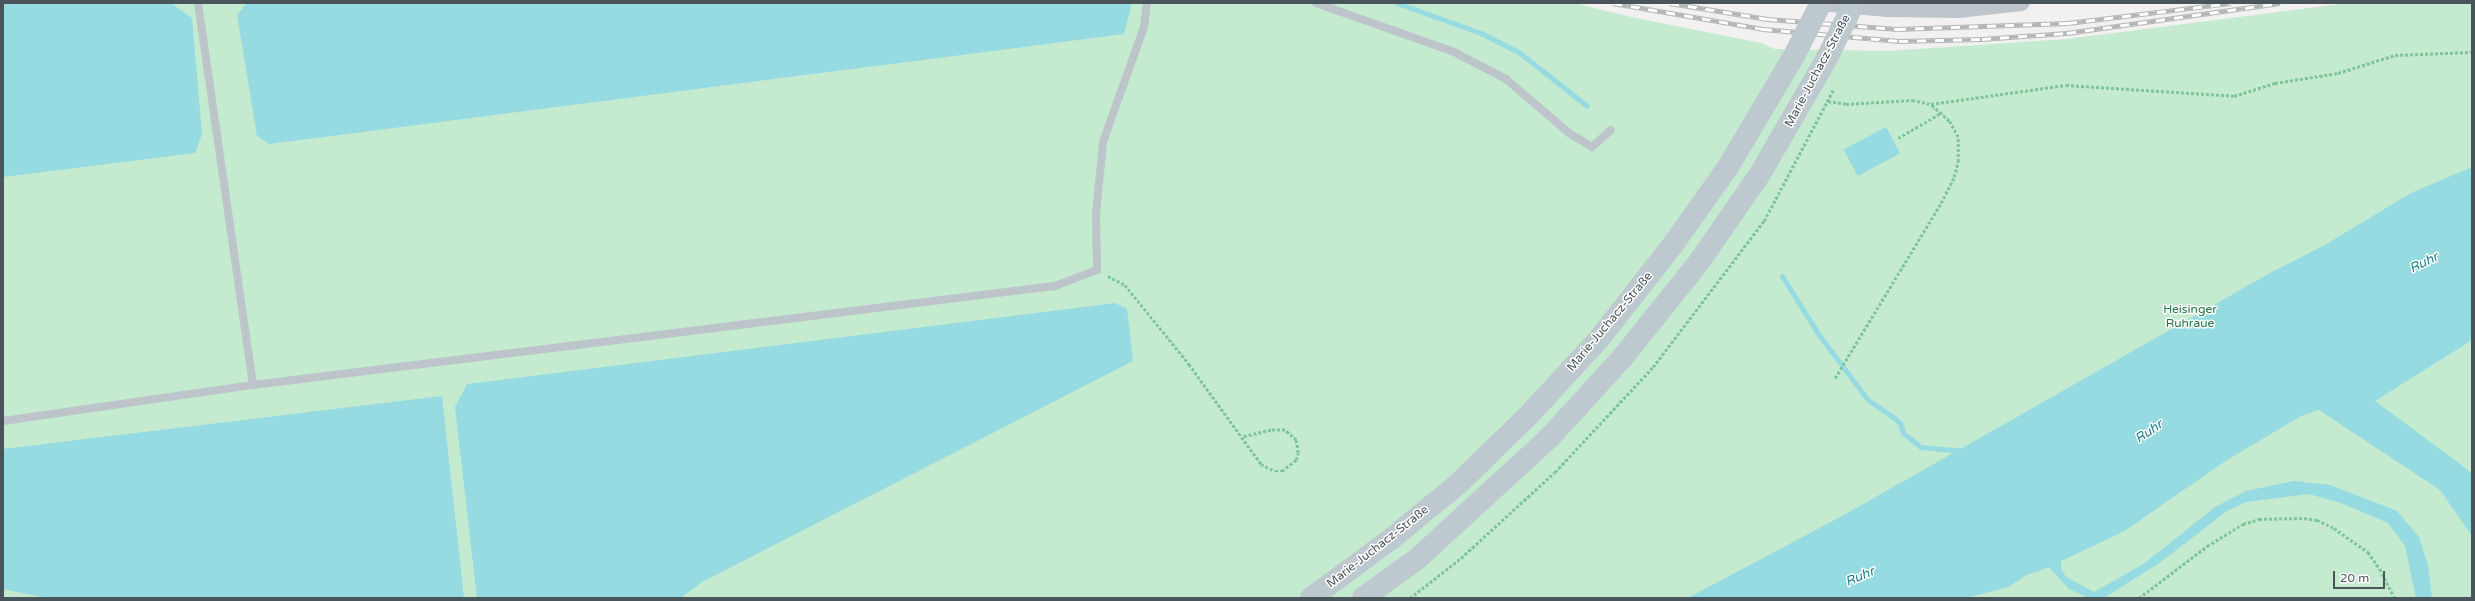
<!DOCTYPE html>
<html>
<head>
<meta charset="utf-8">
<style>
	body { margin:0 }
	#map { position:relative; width:2475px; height:601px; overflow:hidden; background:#f2f0f0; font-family:"Varela Round",sans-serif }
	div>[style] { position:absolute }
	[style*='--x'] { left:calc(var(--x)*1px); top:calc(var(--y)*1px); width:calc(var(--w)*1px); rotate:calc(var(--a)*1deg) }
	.green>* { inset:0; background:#c4eacf }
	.water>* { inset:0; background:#96dae2; transform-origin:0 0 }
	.stream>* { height:5px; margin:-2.5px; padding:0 2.5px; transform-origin:2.5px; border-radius:2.5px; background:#96dae2 }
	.path>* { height:2.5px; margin-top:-1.25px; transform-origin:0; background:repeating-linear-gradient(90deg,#7fc59c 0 3px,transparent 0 5px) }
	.lane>* { height:8px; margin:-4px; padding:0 4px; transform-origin:4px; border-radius:4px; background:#bdc5cb }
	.street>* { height:16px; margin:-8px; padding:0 8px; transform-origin:8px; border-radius:8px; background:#bdc5cb }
	.secondary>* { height:22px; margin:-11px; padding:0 11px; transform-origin:11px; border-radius:11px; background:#bec8cf }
	.rail>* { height:4.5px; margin-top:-2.25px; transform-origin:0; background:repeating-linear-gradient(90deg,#fff 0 9px,#b3b6b9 0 18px); box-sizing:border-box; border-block:1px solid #b3b6b9 }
	.secondary-bridge>* { height:22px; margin:-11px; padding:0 11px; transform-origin:11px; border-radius:11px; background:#bec8cf }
	span { translate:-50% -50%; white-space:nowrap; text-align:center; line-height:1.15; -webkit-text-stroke:3px #fff; paint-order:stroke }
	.street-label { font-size:12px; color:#4a555b }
	.park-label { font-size:12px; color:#227544 }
	.water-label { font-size:13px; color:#1b818e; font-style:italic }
	.frame { position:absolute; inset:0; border:4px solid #4a555b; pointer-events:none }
	.scale { position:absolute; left:2333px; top:571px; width:52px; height:18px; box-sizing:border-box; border:2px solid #4a555b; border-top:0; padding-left:5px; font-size:12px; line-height:14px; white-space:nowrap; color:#4a555b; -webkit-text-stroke:3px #fff; paint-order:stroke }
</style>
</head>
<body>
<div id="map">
	<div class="green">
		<i style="clip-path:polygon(3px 3px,1574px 3px,1631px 17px,1761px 43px,1775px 49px,1888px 51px,2067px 39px,2348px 3px,2472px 3px,2472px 598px,3px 598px)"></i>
	</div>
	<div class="water">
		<i style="clip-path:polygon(3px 3px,171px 3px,192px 18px,202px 134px,195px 153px,3px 177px)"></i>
		<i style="clip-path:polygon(247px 3px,1129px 3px,1131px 7px,1124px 34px,269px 144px,257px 136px,237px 15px)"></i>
		<i style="left:1886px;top:127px;width:30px;height:48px;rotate:62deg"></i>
		<i style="clip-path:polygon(2472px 167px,2472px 340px,2375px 401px,2472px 473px,2472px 536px,2440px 490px,2319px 410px,2301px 416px,2227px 460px,2123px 532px,2061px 561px,2061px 568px,2066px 577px,2094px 592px,2145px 563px,2215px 507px,2246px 491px,2294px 481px,2330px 485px,2397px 511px,2419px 537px,2428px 566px,2432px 598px,2416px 598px,2405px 546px,2388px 523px,2341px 503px,2309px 494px,2246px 502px,2227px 511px,2158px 564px,2104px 598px,2089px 598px,2069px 589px,2049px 567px,2027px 575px,2008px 587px,1967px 598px,1688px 598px,1844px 515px,2272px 272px,2323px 246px,2411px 193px)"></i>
		<i style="clip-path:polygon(1115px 303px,1127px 309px,1133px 361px,702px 582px,682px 597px,477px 598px,455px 407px,467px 384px)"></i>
		<i style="clip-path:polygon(442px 396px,464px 598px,47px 598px,3px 589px,3px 449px)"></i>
	</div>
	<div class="stream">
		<i style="--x:1397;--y:3;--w:89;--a:19.7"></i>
		<i style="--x:1481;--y:33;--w:44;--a:27.1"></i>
		<i style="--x:1520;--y:53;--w:85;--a:38.3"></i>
		<i style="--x:1782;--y:276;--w:70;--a:57.9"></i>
		<i style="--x:1819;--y:335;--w:81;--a:53"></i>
		<i style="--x:1868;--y:400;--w:29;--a:34"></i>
		<i style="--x:1892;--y:416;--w:11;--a:41"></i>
		<i style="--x:1900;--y:423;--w:10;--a:73"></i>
		<i style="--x:1903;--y:433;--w:23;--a:38"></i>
		<i style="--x:1921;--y:447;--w:43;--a:5.3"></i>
	</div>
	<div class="path">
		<i style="--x:1828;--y:101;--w:18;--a:9"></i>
		<i style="--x:1846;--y:104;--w:66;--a:-3.5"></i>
		<i style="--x:1912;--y:100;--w:19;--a:12"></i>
		<i style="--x:1931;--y:104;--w:136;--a:-8"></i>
		<i style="--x:2066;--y:85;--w:168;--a:3.7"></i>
		<i style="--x:2234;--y:96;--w:43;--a:-17.6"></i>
		<i style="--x:2275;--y:83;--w:64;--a:-9"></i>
		<i style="--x:2338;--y:73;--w:60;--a:-17.5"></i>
		<i style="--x:2395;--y:55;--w:77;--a:-2.2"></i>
		<i style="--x:1898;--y:138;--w:50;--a:-30.2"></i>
		<i style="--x:1108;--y:276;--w:19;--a:28"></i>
		<i style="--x:1125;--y:285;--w:102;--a:51"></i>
		<i style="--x:1189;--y:364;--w:123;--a:54.2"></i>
		<i style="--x:1261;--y:464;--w:16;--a:27"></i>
		<i style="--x:1275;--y:471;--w:7;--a:0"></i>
		<i style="--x:1282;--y:471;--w:18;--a:-38"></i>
		<i style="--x:1296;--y:460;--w:7;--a:-74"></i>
		<i style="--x:1298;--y:453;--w:13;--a:-99"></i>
		<i style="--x:1296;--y:440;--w:15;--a:-138"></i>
		<i style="--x:1285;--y:430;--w:14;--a:180"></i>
		<i style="--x:1271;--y:430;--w:29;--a:166"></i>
		<i style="--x:1835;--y:378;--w:205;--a:-58.8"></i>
		<i style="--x:1941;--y:203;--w:29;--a:-63"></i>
		<i style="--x:1954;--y:177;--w:16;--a:-75"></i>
		<i style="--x:1958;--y:162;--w:25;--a:-90"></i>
		<i style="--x:1958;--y:137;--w:18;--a:-119"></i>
		<i style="--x:1949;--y:121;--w:24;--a:-138"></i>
		<i style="--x:1410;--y:598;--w:65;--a:-38.1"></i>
		<i style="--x:1461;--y:558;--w:127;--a:-42.5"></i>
		<i style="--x:1555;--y:472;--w:144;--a:-47"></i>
		<i style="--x:1653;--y:367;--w:183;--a:-52.8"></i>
		<i style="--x:1764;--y:221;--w:148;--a:-62.2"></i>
		<i style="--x:2139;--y:598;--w:86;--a:-37.4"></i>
		<i style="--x:2207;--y:546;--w:42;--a:-31.4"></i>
		<i style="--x:2243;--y:524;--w:17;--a:-17"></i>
		<i style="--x:2259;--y:519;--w:45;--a:-1.3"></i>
		<i style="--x:2304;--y:518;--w:13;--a:9"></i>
		<i style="--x:2317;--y:520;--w:19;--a:25"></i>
		<i style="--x:2334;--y:528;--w:42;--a:35.2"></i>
		<i style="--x:2368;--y:552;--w:21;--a:55"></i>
		<i style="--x:2380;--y:569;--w:33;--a:63"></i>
	</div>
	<div class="lane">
		<i style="--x:198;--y:3;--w:386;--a:81.8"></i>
		<i style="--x:253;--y:385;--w:808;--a:-7.04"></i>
		<i style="--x:1055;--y:286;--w:45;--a:-20.9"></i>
		<i style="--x:1097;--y:270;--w:56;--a:-91"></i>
		<i style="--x:1096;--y:214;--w:72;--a:-84.4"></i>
		<i style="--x:1103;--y:142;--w:122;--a:-70.4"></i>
		<i style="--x:1144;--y:27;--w:24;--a:-83"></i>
		<i style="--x:1316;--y:3;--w:146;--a:19.5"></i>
		<i style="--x:1454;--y:52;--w:59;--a:27.4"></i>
		<i style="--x:1506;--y:79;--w:83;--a:40.6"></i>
		<i style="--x:1569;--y:133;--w:27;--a:31"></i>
		<i style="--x:1592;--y:147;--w:25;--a:-42"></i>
		<i style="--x:3;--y:421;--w:253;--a:-8.2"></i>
	</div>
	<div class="street">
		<i style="--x:1820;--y:3;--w:68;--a:5"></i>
		<i style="--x:1888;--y:9;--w:70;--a:0.8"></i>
		<i style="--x:1958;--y:10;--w:64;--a:-6.2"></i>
	</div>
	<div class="secondary">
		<i style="--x:1311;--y:598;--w:99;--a:-36.4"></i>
		<i style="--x:1391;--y:539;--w:87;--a:-39.4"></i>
		<i style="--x:1458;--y:484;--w:100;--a:-44.2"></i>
		<i style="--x:1530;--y:414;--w:102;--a:-47.4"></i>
		<i style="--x:1599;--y:339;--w:118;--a:-51.9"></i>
		<i style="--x:1672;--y:246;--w:97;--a:-54.7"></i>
		<i style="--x:1728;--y:167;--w:131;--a:-59.3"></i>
		<i style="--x:1363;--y:598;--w:67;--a:-35.8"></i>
		<i style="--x:1417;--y:559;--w:180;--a:-42.5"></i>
		<i style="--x:1550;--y:437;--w:108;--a:-47.6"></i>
		<i style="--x:1623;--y:357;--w:122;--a:-51.3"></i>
		<i style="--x:1699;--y:262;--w:107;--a:-55.3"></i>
		<i style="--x:1760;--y:174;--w:136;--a:-60"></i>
	</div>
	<div class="rail">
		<i style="--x:1613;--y:3;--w:152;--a:9.8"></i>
		<i style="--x:1763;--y:29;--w:137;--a:5"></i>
		<i style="--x:1899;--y:41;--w:83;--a:-1.4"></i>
		<i style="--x:1982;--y:39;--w:85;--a:-4"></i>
		<i style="--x:2067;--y:33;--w:215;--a:-8"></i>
		<i style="--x:1670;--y:3;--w:99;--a:9.3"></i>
		<i style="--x:1768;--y:19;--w:129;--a:4.4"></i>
		<i style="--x:1897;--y:29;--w:171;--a:-2"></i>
		<i style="--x:2068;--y:23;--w:165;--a:-7"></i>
	</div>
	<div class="secondary-bridge">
		<i style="--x:1795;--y:54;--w:57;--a:-63"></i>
		<i style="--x:1828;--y:56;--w:59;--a:-63.9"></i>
	</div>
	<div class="street-label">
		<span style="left:1818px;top:71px;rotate:-62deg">Marie-Juchacz-Straße</span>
		<span style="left:1610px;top:322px;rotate:-50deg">Marie-Juchacz-Straße</span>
		<span style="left:1378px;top:547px;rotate:-38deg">Marie-Juchacz-Straße</span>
	</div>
	<div class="park-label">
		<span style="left:2190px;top:317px">Heisinger<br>Ruhraue</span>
	</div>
	<div class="water-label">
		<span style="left:2424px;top:263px;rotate:-26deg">Ruhr</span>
		<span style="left:2149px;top:432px;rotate:-34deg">Ruhr</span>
		<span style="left:1860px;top:577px;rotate:-23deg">Ruhr</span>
	</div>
	<div class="frame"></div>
	<div class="scale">20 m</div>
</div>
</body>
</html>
